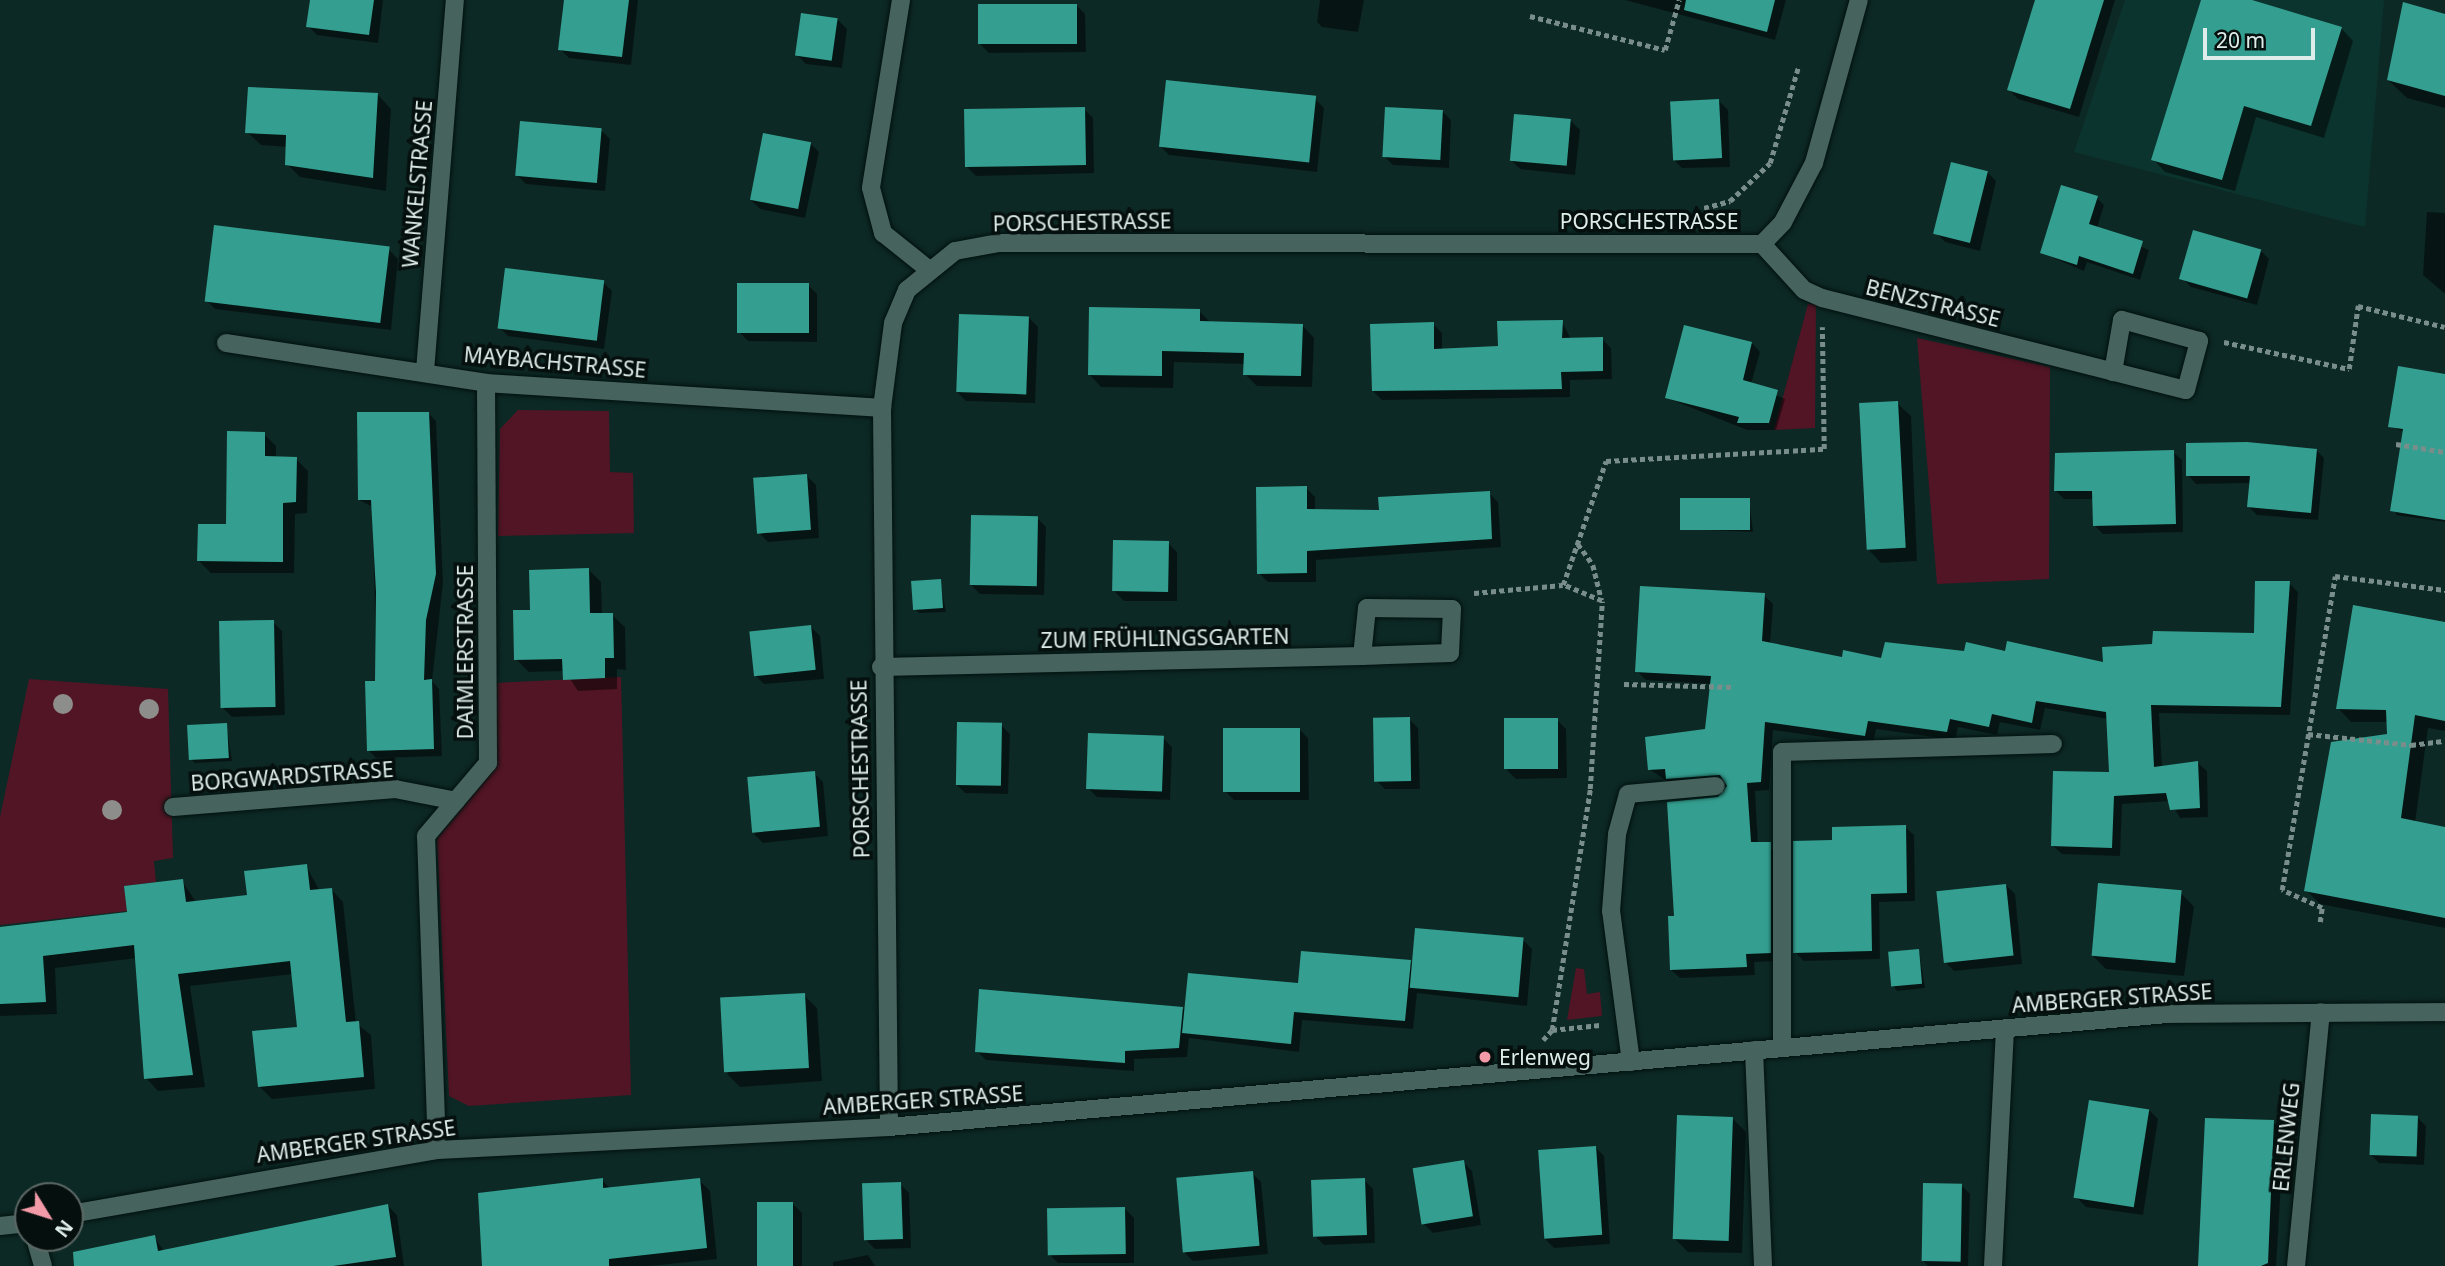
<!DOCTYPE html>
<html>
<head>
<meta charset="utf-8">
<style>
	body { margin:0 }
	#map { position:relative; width:2445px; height:1266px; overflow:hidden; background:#0d2925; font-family:"Noto Sans",sans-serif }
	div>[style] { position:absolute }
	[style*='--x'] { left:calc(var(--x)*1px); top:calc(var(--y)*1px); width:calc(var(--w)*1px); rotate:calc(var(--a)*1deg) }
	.built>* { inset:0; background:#0c342e }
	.green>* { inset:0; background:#511525 }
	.shadow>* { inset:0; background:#0007 }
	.building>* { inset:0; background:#349f90; transform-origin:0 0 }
	.path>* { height:4.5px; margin-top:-2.25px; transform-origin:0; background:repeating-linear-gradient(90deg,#798e8b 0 5px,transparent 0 8.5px) }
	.roads { filter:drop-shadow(0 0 2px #00110e) drop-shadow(0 0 2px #00110e) }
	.service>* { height:18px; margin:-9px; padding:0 9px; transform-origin:9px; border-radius:9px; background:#47635e }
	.minor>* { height:18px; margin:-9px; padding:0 9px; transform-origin:9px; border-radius:9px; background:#47635e }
	.tertiary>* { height:18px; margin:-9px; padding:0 9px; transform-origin:9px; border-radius:9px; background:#47635e }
	.trees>* { width:20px; height:20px; margin:-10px; border-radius:50%; background:#8d8d8c }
	.dots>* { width:19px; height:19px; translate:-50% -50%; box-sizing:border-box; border:4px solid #050f0d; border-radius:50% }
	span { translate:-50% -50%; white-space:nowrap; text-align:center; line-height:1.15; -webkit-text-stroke:7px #050f0d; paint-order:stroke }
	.street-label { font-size:21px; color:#deedea }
	.poi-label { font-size:21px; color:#deedea }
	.left { translate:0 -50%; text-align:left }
	.north { position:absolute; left:14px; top:1182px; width:70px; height:70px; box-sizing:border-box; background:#050f0d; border:2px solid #5c6865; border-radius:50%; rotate:128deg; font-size:19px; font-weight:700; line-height:28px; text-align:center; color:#deedea }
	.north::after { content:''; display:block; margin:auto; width:24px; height:32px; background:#f39aa9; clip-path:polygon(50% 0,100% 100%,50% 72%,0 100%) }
	.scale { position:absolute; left:2203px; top:28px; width:112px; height:32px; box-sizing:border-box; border:4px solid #deedea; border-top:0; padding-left:9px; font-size:21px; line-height:24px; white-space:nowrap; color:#deedea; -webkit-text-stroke:5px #050f0d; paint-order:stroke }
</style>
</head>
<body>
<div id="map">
	<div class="built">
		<i style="clip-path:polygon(2125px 0,2384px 0,2365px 227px,2074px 152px)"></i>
	</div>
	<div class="green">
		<i style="clip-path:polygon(1808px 304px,1816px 304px,1815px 428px,1774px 430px)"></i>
		<i style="clip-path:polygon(1917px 338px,2050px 367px,2049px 579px,1937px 584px)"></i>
		<i style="clip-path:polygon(518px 410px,609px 411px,610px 472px,633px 473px,634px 533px,498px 536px,500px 429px)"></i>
		<i style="clip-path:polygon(621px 677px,631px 1095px,469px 1106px,449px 1096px,437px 839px,494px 770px,493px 683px)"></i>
		<i style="clip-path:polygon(29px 679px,168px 689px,173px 858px,154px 861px,156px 882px,124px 886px,127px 911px,0 925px,0 817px)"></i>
		<i style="clip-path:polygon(1576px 968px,1584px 969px,1587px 994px,1600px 992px,1602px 1016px,1567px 1020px)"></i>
	</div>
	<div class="shadow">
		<i style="clip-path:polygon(311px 0,383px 0,378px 43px,317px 35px,308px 26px)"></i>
		<i style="clip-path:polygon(566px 0,638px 0,631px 65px,569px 58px,560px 49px)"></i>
		<i style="clip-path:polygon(1320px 0,1364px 0,1358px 32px,1322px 27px,1317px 22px)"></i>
		<i style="clip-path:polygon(1625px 0,1786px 0,1775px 40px)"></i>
		<i style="clip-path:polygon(2037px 0,2115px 0,2079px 117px,2018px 99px,2009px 90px)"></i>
		<i style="clip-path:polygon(2203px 0,2246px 0,2341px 28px,2353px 41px,2324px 138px,2256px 117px,2235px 191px,2165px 172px,2153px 159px)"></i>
		<i style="clip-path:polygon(1076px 5px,1085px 14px,1086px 52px,989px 53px,980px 44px)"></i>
		<i style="clip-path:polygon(2445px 16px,2445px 108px,2407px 98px,2388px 80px)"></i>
		<i style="clip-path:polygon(838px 20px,847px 29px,842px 68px,806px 64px,797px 55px)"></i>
		<i style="clip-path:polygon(378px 95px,391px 109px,386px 191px,300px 177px,287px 164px,288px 147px,261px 145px,247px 132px)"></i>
		<i style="clip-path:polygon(1315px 99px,1324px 108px,1317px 172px,1169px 155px,1160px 146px)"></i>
		<i style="clip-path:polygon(1719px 101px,1728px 110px,1730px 167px,1682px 168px,1673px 159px)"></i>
		<i style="clip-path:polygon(1084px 109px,1093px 118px,1094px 173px,976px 176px,967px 167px)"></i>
		<i style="clip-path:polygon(1442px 111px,1451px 120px,1449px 168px,1393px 165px,1384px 156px)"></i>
		<i style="clip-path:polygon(1571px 121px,1580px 130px,1575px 175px,1520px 169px,1511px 160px)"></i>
		<i style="clip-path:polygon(601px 130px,610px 139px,605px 191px,526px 184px,517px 175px)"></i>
		<i style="clip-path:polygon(810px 143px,819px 152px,805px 218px,760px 209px,751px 200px)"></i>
		<i style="clip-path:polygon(1987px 172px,1996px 181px,1980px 251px,1945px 242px,1936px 233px)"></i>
		<i style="clip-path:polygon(2097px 198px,2104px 205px,2097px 228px,2149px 250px,2140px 280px,2087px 262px,2084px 271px,2042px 253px)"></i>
		<i style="clip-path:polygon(2427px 212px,2445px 213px,2445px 294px,2423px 275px)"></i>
		<i style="clip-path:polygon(389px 250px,398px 259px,391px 330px,215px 309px,206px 300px)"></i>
		<i style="clip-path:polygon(2260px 250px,2269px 259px,2257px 305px,2191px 287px,2182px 278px)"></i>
		<i style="clip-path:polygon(603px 282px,612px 291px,604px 349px,508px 336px,499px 327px)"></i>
		<i style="clip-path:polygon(808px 285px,817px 294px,817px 342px,748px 341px,739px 332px)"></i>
		<i style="clip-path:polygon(1199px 311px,1211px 323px,1302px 325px,1314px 338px,1312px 387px,1257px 386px,1245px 374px,1245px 364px,1174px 362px,1173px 388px,1101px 387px,1089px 374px)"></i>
		<i style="clip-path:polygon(1029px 318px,1038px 327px,1035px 403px,966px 401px,957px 392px)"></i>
		<i style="clip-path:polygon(1562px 322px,1571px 339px,1602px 339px,1611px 348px,1612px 379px,1570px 380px,1570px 397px,1382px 400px,1373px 391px,1433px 324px,1442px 333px,1442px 350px,1499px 348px)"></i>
		<i style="clip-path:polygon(1752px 343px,1760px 352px,1751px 384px,1785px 399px,1776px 430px,1747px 430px,1667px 398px)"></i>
		<i style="clip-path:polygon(2445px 376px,2445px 522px,2396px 515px,2404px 432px,2390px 426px)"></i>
		<i style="clip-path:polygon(1897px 403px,1911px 416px,1917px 561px,1881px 563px,1868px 549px)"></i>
		<i style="clip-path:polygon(428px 413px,436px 421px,443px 583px,432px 681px,439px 689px,442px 756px,376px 758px,368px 750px,376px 683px,373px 507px,359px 500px)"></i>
		<i style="clip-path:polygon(264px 434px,276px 446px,276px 458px,296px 459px,308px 471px,307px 513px,295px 514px,294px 573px,211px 573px,199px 561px,228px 526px)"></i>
		<i style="clip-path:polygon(2316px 450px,2324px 458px,2318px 520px,2257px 515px,2249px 507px,2251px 483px,2196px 484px,2188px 475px)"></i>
		<i style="clip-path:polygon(2173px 452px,2182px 460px,2183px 532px,2103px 534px,2095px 526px,2094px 499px,2064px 499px,2056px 491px)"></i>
		<i style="clip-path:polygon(807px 476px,816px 485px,819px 538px,768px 542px,759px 533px)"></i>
		<i style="clip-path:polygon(1306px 488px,1315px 497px,1315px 511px,1381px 512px,1489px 493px,1498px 502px,1501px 547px,1316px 560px,1316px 582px,1268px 582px,1259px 573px)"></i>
		<i style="clip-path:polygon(1749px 500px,1753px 532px,1684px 529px)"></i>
		<i style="clip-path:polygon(1037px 518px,1046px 527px,1044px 595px,980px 594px,971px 585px)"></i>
		<i style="clip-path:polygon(1168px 543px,1177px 552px,1177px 601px,1124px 601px,1115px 592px)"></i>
		<i style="clip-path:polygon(589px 570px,601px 582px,602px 615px,612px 615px,625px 627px,626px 670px,617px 669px,617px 689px,578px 691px,565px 671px,529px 672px,516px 659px,531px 611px)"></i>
		<i style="clip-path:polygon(940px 581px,946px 612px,919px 613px,915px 609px)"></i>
		<i style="clip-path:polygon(2289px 583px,2298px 592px,2290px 715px,2159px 713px,2162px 768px,2198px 763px,2207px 771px,2208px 817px,2180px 818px,2170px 801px,2122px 804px,2120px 856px,2062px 854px,2053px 846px,2110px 774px,2108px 719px,2045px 708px,2040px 730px,2000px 722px,1997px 735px,1958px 727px,1955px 740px,1876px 729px,1873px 744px,1773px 730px,1769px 790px,1755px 791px,1758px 844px,1779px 852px,1779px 961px,1754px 962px,1755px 975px,1680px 978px,1671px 970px,1676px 917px,1719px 799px,1730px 786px,1676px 787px,1649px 769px,1707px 731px,1712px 684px,1646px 680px,1637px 671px,1764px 595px,1773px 604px,1770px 644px,1843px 660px,2007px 653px,2105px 664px,2255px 635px)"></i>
		<i style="clip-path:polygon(273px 622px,282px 631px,285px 715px,232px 717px,223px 708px)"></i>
		<i style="clip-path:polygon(2445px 624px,2445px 731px,2428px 728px,2415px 823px,2445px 829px,2445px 928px,2320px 904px,2306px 890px,2389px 736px,2388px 722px,2351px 722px,2338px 708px)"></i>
		<i style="clip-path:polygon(811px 627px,820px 636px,824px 679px,764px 684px,755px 675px)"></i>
		<i style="clip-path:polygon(1409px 719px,1418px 728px,1420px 789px,1385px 789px,1376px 780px)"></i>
		<i style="clip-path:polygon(1557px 720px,1566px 729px,1567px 778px,1516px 779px,1507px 770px)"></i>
		<i style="clip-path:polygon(226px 724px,232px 761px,195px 763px,191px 759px)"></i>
		<i style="clip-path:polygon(1001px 725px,1010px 734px,1008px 794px,965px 793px,956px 784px)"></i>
		<i style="clip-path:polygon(1299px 729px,1308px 738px,1309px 800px,1234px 800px,1225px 791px)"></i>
		<i style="clip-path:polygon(1163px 738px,1172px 747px,1170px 800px,1097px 797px,1088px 788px)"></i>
		<i style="clip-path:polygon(814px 773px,823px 782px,828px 836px,763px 843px,754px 834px)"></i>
		<i style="clip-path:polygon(1905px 827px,1914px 835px,1915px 901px,1879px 902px,1880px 959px,1804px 961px,1795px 952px,1834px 841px)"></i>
		<i style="clip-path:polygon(306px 866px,320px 891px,331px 889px,343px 902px,356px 1023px,371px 1035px,375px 1089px,272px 1099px,259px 1086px,299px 1028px,293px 974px,190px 986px,205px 1087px,158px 1091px,146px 1078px,137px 958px,55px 968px,57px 1014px,0 1016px,0 929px,129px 914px,182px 881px,196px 902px,249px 896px)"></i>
		<i style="clip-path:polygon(2006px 885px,2015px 894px,2022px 964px,1954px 971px,1945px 962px)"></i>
		<i style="clip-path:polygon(2181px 893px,2194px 907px,2184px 976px,2106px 969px,2092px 955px)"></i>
		<i style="clip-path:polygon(1523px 940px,1532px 949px,1527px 1006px,1417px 993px,1413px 1029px,1302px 1020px,1299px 1052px,1189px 1038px,1187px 1057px,1134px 1059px,1134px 1071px,986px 1060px,977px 1051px)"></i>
		<i style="clip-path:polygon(1919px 951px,1925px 988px,1897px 991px,1893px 986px)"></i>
		<i style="clip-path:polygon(804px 995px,817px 1008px,822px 1081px,740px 1087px,727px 1074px)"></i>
		<i style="clip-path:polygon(2149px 1110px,2158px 1119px,2143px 1215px,2086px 1207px,2077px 1198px)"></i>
		<i style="clip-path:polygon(2417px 1117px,2426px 1126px,2424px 1165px,2379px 1163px,2370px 1154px)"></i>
		<i style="clip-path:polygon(1733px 1119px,1746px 1132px,1742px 1253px,1688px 1252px,1674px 1238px)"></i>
		<i style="clip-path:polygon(2273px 1122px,2284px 1133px,2276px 1266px,2199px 1266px)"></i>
		<i style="clip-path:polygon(1595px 1147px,1604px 1156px,1610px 1244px,1554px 1248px,1545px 1239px)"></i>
		<i style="clip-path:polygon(1463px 1162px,1472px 1171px,1481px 1225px,1433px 1233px,1424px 1224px)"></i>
		<i style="clip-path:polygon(1252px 1173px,1261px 1182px,1268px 1254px,1193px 1261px,1184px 1252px)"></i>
		<i style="clip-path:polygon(602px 1180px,611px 1189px,699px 1180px,710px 1191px,717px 1259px,650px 1266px,483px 1266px)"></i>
		<i style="clip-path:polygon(1364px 1180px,1373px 1189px,1375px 1243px,1324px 1245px,1315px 1236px)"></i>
		<i style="clip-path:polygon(900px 1184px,909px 1193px,911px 1248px,875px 1249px,866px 1240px)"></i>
		<i style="clip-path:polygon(1961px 1185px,1970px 1194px,1968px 1266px,1928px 1266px,1922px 1260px)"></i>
		<i style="clip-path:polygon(793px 1204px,802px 1213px,802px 1266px,759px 1266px)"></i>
		<i style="clip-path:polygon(388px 1206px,397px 1215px,404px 1266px,109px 1266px,154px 1237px,164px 1251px)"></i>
		<i style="clip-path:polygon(1125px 1209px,1134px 1218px,1134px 1263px,1058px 1263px,1049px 1254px)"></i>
		<i style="clip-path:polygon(868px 1255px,875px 1266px,833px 1266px,833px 1262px)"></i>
	</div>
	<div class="building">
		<i style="clip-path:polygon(310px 0,374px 0,369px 35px,306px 27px)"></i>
		<i style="clip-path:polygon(564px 0,629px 0,622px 57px,558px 50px)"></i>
		<i style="clip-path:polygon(1686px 0,1775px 0,1767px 32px,1684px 10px)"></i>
		<i style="clip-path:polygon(2035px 0,2104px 0,2070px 109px,2007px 90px)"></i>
		<i style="clip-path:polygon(2201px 0,2252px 0,2342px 27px,2311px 126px,2244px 106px,2222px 180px,2151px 160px)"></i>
		<i style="clip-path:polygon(2403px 2px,2445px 14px,2445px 96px,2387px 80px)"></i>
		<i style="left:1077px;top:4px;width:40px;height:99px;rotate:90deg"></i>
		<i style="left:801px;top:13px;width:37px;height:43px;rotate:8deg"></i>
		<i style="left:1166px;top:80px;width:151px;height:67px;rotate:6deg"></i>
		<i style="clip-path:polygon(248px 87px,378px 93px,373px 178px,285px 165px,286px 135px,245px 133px)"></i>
		<i style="left:1719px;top:99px;width:59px;height:49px;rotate:87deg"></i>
		<i style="left:1085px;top:107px;width:58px;height:121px;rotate:89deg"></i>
		<i style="left:1385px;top:107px;width:58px;height:50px;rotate:3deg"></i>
		<i style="left:1514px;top:114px;width:57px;height:47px;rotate:5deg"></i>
		<i style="left:520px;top:121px;width:82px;height:55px;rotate:5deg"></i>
		<i style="left:763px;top:133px;width:49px;height:68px;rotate:11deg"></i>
		<i style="left:1951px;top:162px;width:38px;height:74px;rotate:14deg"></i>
		<i style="clip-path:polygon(2061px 185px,2098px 196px,2089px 224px,2143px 241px,2133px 274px,2079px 256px,2077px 265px,2040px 253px)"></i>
		<i style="left:214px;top:225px;width:177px;height:77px;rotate:7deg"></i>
		<i style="left:2193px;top:230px;width:71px;height:51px;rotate:16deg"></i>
		<i style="left:505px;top:268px;width:100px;height:61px;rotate:7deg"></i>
		<i style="left:737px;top:283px;width:72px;height:50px"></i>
		<i style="clip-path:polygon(1089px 307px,1200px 309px,1200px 321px,1303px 324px,1301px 376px,1243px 375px,1244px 353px,1162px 351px,1162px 376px,1088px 375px)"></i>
		<i style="left:959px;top:314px;width:70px;height:78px;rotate:2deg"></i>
		<i style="clip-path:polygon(1563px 320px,1562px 338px,1603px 337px,1603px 371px,1561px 372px,1562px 389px,1372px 391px,1370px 324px,1434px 322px,1434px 349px,1498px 346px,1497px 321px)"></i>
		<i style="clip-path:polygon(1684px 325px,1752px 342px,1743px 380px,1778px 390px,1769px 423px,1737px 423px,1739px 417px,1665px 398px)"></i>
		<i style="clip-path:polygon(2398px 366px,2445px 374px,2445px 520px,2390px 511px,2403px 429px,2388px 427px)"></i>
		<i style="left:1898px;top:401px;width:147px;height:39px;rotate:87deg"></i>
		<i style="clip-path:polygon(357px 412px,429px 412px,436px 574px,426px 620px,424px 680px,432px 679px,434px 749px,367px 751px,365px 681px,375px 681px,376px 592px,371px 500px,358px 500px)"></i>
		<i style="clip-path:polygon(227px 431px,265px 432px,265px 456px,297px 457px,296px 502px,283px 503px,283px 562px,197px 561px,198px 524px,226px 524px)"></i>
		<i style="clip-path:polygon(2247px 442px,2317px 449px,2311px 513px,2247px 507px,2250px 476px,2186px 476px,2186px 443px)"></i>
		<i style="clip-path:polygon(2174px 450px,2176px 524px,2093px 526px,2092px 491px,2054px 491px,2055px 453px)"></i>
		<i style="left:807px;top:474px;width:56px;height:54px;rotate:86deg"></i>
		<i style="clip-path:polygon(1307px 486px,1307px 509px,1379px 510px,1378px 497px,1490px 491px,1492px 539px,1307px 551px,1307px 573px,1257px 574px,1256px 487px)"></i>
		<i style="left:1680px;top:498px;width:70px;height:32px"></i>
		<i style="left:971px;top:515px;width:67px;height:70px;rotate:1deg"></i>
		<i style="left:1169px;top:541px;width:51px;height:56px;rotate:91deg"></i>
		<i style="clip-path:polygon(589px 568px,590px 613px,613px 613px,614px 658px,605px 658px,605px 678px,563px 680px,562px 659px,514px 660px,513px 610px,530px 610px,529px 570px)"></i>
		<i style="left:941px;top:579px;width:29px;height:30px;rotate:86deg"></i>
		<i style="clip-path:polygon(2255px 581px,2290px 581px,2281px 707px,2151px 705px,2154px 767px,2198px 761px,2200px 808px,2170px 810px,2166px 793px,2114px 796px,2112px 848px,2051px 846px,2053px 771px,2109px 772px,2106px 712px,2036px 701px,2032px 723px,1992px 714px,1989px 727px,1950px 719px,1947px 732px,1868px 721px,1865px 736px,1765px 722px,1761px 782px,1747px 783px,1751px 842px,1771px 842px,1771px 953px,1746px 954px,1747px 967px,1670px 970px,1668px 916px,1674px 916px,1667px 802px,1718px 797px,1727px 786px,1720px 775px,1666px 779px,1665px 769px,1648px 770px,1645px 737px,1705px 729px,1711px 676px,1635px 672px,1640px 586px,1765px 593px,1762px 641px,1842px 657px,1843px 650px,1881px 658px,1885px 642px,1964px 651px,1966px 642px,2005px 651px,2007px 641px,2103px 662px,2102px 647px,2152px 644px,2153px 631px,2254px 633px)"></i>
		<i style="clip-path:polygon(2353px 605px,2445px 622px,2445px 721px,2415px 715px,2401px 818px,2445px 827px,2445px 918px,2304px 891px,2331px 742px,2387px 734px,2386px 710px,2336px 709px)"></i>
		<i style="left:274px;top:620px;width:87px;height:55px;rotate:89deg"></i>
		<i style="left:811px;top:625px;width:45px;height:62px;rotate:84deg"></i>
		<i style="left:1410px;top:717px;width:64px;height:37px;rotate:89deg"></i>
		<i style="left:1558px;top:718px;width:51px;height:54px;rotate:90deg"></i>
		<i style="left:957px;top:722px;width:45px;height:63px;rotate:1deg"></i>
		<i style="left:227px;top:723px;width:35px;height:40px;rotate:87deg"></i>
		<i style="left:1223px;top:728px;width:77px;height:64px"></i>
		<i style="left:1088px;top:733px;width:76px;height:56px;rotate:2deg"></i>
		<i style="left:815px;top:771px;width:56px;height:68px;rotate:85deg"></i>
		<i style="clip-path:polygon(1906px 825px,1907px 893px,1871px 894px,1872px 951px,1793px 953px,1793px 841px,1832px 840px,1832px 827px)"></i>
		<i style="clip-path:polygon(307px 864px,310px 890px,332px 888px,346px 1022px,359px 1021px,364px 1077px,258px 1087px,252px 1031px,297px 1027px,290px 961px,178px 974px,193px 1075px,144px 1079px,134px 945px,43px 956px,46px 1002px,0 1004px,0 927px,127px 912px,124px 886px,183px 879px,186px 902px,247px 895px,244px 871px)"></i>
		<i style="left:2098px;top:883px;width:84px;height:73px;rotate:5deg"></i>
		<i style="left:2006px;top:884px;width:72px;height:70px;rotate:84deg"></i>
		<i style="left:1415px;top:928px;width:109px;height:60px;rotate:5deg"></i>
		<i style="left:1919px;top:949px;width:35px;height:31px;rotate:85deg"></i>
		<i style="clip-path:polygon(1301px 951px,1411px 960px,1405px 1021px,1294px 1012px,1291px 1044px,1182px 1033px,1188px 973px,1298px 983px)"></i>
		<i style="clip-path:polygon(979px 989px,1183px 1007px,1179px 1048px,1125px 1051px,1125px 1063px,975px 1052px)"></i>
		<i style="left:805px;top:993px;width:75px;height:85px;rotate:87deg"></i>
		<i style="left:2089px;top:1100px;width:61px;height:99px;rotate:9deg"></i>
		<i style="left:2371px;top:1114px;width:47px;height:41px;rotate:2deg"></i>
		<i style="left:1677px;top:1115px;width:56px;height:124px;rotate:2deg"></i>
		<i style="clip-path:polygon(2205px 1118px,2274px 1120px,2268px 1263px,2261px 1266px,2198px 1266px)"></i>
		<i style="left:1596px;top:1146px;width:89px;height:58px;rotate:86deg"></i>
		<i style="left:1464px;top:1160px;width:57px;height:52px;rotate:81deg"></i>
		<i style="left:1253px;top:1171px;width:75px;height:77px;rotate:85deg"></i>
		<i style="clip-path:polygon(603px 1178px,603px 1188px,700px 1178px,707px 1248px,609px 1259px,609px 1266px,482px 1266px,478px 1193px)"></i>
		<i style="left:1365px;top:1178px;width:57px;height:54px;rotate:88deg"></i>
		<i style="left:901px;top:1182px;width:57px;height:39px;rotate:88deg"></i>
		<i style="left:1923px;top:1183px;width:39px;height:78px;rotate:1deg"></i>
		<i style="left:757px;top:1202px;width:36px;height:64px"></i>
		<i style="clip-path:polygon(388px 1204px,396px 1257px,333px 1266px,74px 1266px,73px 1252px,155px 1235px,158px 1251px)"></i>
		<i style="left:1125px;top:1207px;width:47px;height:78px;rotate:89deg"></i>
	</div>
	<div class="path">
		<i style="--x:1530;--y:16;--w:139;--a:14.1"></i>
		<i style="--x:1665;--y:50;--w:52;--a:-74.4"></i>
		<i style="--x:1704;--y:208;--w:27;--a:-15"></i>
		<i style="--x:1730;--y:201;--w:55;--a:-43.5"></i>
		<i style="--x:1770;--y:163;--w:99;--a:-73.6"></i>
		<i style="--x:2224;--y:342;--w:128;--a:12.2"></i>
		<i style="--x:2349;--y:369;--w:64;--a:-81.9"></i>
		<i style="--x:2358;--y:306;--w:89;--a:13.6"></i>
		<i style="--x:2396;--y:444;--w:50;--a:9.3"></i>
		<i style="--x:1578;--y:544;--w:26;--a:54"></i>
		<i style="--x:1593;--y:565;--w:36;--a:76"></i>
		<i style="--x:1474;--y:593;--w:89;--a:-5.1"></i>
		<i style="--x:1563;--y:585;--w:131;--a:-70.9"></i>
		<i style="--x:1606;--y:461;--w:218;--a:-3.2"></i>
		<i style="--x:1824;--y:449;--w:122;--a:-90.9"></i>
		<i style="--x:1624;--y:684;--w:110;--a:1.6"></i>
		<i style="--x:2308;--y:734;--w:104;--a:6.1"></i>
		<i style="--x:2411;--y:745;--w:34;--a:-7"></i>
		<i style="--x:2320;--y:922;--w:14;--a:-82"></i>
		<i style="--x:2322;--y:908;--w:44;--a:-155.8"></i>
		<i style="--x:2282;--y:890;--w:318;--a:-80.4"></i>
		<i style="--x:2335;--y:576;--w:111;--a:7.3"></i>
		<i style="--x:1552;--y:1030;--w:48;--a:-5.9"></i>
		<i style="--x:1543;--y:1040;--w:13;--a:-48"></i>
		<i style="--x:1552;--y:1030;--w:244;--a:-81"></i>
		<i style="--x:1590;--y:789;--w:188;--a:-86.3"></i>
		<i style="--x:1602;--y:601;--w:41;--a:-157.2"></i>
	</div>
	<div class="roads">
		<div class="service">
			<i style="--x:1631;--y:1062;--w:152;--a:-97.5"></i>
			<i style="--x:1611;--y:911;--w:77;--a:-85.5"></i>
			<i style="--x:1617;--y:834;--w:41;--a:-74.6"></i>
			<i style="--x:1628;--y:794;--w:88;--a:-5.2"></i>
		</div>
		<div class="minor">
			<i style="--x:901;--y:0;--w:190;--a:99.1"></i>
			<i style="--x:871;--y:188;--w:47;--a:75.1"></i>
			<i style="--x:883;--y:233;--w:58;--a:38.7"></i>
			<i style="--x:1762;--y:244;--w:62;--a:47.6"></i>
			<i style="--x:1804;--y:290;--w:20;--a:24"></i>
			<i style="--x:1822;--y:298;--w:375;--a:14.2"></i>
			<i style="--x:2186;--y:390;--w:51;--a:-75.1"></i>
			<i style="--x:2199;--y:341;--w:80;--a:-164.7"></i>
			<i style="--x:2122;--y:320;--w:53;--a:99.8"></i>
			<i style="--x:226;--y:343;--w:263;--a:8.7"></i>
			<i style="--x:486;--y:383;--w:397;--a:3.6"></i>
			<i style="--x:425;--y:371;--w:372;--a:-85.4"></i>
			<i style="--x:881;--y:667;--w:481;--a:-1.3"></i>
			<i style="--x:1362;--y:656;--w:88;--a:-2"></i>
			<i style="--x:1450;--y:653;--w:44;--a:-87.4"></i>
			<i style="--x:1452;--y:609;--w:85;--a:-179.3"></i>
			<i style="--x:1367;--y:608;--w:48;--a:95.9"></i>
			<i style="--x:173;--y:807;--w:223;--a:-4.6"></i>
			<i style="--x:395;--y:789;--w:62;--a:11.1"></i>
			<i style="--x:1782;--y:1048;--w:296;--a:-90"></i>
			<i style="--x:1782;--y:752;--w:271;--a:-1.7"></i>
			<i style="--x:1754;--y:1050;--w:216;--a:87.6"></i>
			<i style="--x:889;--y:1127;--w:719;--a:-90.56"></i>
			<i style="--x:882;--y:408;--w:86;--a:-82.6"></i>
			<i style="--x:893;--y:323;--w:36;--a:-67"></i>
			<i style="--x:907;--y:290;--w:62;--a:-39.1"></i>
			<i style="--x:955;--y:251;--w:45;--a:-10.3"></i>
			<i style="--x:999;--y:243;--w:763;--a:0.08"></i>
			<i style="--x:1762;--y:244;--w:30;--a:-46"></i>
			<i style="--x:1783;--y:222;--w:67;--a:-62.3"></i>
			<i style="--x:1814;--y:163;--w:169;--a:-74.6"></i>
			<i style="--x:437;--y:1150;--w:314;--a:-92"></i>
			<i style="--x:426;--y:836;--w:96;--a:-49.7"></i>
			<i style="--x:488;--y:763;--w:380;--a:-90.3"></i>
			<i style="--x:35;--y:1238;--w:29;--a:74"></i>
			<i style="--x:1993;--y:1266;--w:237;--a:-87.1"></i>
			<i style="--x:2296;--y:1266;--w:255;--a:-84.4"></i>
		</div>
		<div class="tertiary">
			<i style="--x:70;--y:1214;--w:373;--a:-9.9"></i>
			<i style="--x:437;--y:1150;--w:453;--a:-2.9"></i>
			<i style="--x:889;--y:1127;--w:1283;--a:-5.05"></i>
			<i style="--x:2167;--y:1014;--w:278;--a:-0.4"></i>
			<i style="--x:0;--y:1226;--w:28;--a:-6"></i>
		</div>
	</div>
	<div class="trees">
		<i style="left:63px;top:704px"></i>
		<i style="left:149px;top:709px"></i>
		<i style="left:112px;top:810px"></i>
	</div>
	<div class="dots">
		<i style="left:1485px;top:1057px;background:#f39aa9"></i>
	</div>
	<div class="street-label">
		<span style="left:417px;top:184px;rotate:-85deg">WANKELSTRASSE</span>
		<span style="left:1649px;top:221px">PORSCHESTRASSE</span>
		<span style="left:1082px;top:222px;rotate:-1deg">PORSCHESTRASSE</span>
		<span style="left:1933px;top:303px;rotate:14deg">BENZSTRASSE</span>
		<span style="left:555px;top:362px;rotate:5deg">MAYBACHSTRASSE</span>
		<span style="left:1165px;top:638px;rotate:-1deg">ZUM FRÜHLINGSGARTEN</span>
		<span style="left:465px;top:652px;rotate:-90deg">DAIMLERSTRASSE</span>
		<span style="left:860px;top:769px;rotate:-91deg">PORSCHESTRASSE</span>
		<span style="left:292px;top:776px;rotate:-4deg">BORGWARDSTRASSE</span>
		<span style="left:2112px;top:998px;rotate:-4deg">AMBERGER STRASSE</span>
		<span style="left:923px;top:1100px;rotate:-4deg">AMBERGER STRASSE</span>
		<span style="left:2286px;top:1137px;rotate:-84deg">ERLENWEG</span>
		<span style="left:356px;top:1141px;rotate:-8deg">AMBERGER STRASSE</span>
	</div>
	<div class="poi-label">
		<span class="left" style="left:1499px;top:1057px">Erlenweg</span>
	</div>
	<div class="north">N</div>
	<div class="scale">20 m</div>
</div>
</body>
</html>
